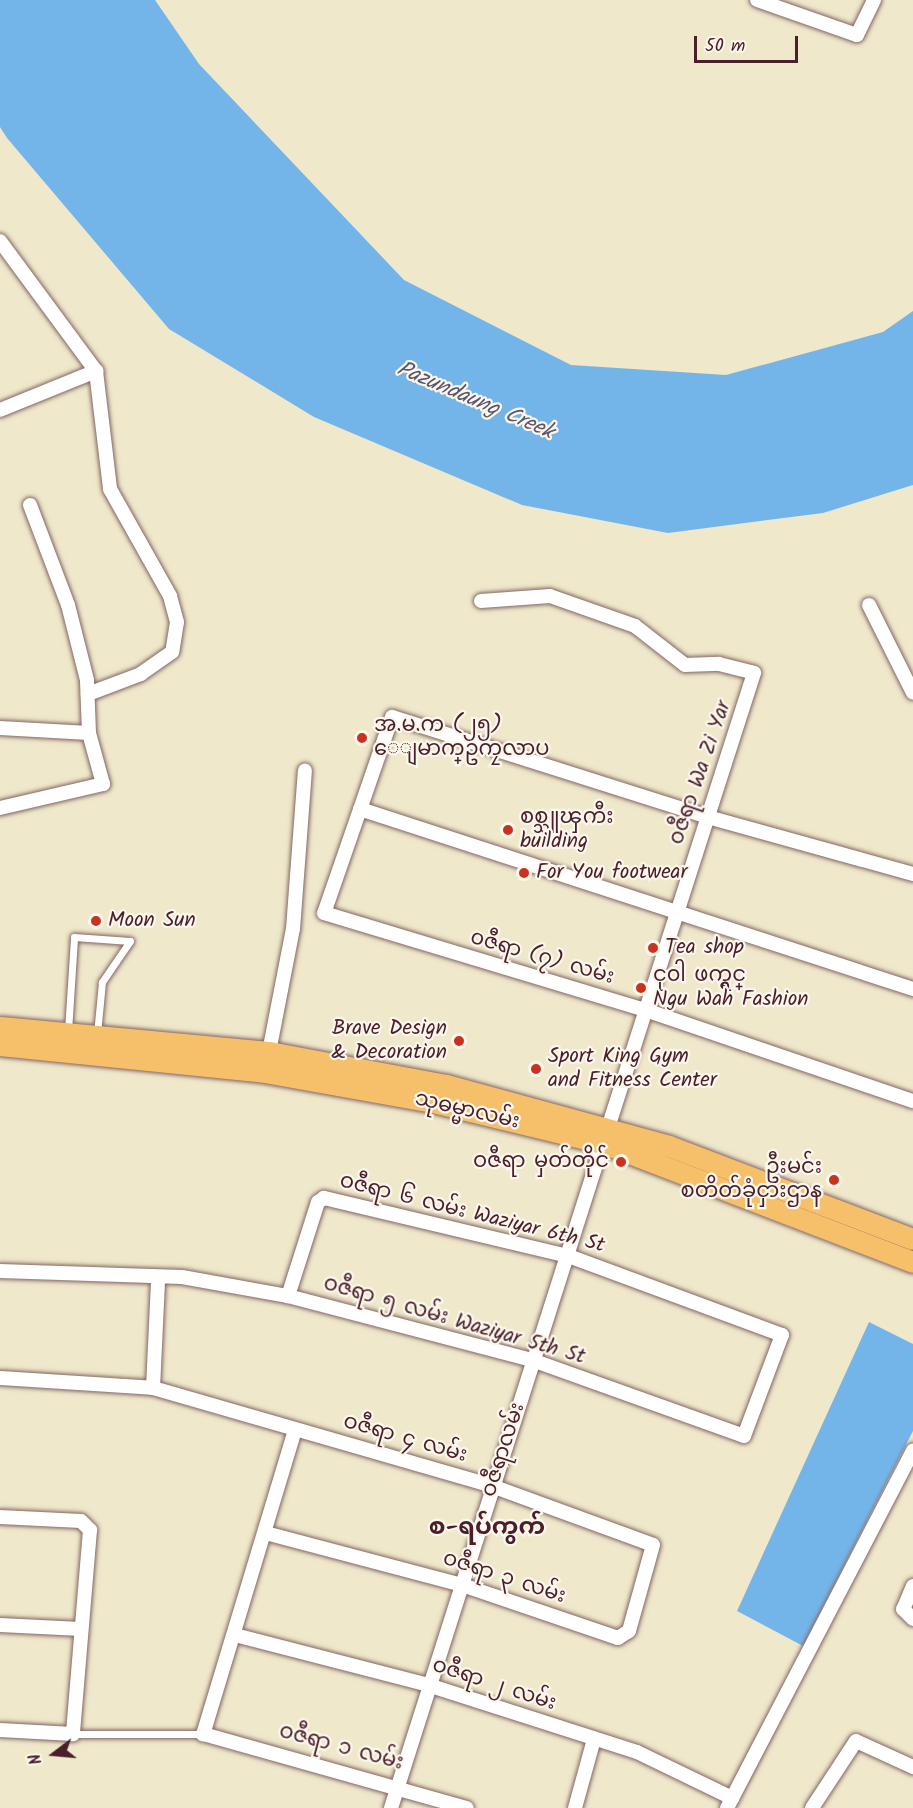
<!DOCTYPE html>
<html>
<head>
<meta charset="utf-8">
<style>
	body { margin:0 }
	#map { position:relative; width:913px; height:1808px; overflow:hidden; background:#efe8cb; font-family:Kalam,"Noto Sans Myanmar",sans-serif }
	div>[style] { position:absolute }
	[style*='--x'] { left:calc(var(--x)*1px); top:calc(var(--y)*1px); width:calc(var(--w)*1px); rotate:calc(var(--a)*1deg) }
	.water>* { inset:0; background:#74b5e9 }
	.roads { filter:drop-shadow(0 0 2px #846563) drop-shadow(0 0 2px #846563) }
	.lane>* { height:7px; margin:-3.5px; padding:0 3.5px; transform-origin:3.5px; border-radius:3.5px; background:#fff }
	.street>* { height:14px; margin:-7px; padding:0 7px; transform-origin:7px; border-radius:7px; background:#fff }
	.primary>* { height:21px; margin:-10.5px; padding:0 10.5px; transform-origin:10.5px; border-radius:10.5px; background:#f6c06b }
	.dots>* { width:16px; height:16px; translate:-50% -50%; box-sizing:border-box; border:3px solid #fbf7ec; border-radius:50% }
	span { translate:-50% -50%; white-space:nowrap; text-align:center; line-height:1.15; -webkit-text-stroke:4.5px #fbf7ec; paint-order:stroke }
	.poi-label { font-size:21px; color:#4a1f2b }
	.left { translate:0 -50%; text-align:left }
	.right { translate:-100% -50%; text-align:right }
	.street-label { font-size:21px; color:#4a1f2b }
	.water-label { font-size:22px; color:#59546e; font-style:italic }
	.quarter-label { font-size:24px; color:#4a1f2b; font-weight:700 }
	.north { position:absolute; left:24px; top:1724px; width:60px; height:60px; -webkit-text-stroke:4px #fbf7ec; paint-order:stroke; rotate:254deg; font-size:16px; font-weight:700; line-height:24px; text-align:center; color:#4a1f2b }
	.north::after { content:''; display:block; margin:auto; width:21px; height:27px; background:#4a1f2b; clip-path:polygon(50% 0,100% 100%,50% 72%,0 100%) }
	.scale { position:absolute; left:694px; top:36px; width:104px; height:27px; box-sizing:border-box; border:3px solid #4a1f2b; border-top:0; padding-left:8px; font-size:18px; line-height:21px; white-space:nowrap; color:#4a1f2b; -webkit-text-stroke:4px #fbf7ec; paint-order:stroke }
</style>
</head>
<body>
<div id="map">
	<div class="water">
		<i style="clip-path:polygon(0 0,155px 0,199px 64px,404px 280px,571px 365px,726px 375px,883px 332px,913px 311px,913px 485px,823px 513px,668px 533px,522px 505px,314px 417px,169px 329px,7px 138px,0 127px)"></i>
		<i style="clip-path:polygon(869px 1322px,913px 1344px,913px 1431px,803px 1646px,737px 1611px)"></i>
	</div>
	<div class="roads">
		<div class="lane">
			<i style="--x:68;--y:1031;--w:94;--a:-86.3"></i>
			<i style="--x:74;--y:937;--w:56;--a:4.1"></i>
			<i style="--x:130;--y:941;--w:50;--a:124.3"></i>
			<i style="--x:102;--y:982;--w:52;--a:95.5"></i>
			<i style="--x:73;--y:1734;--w:130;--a:0"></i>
		</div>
		<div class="street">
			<i style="--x:757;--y:0;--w:106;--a:19.3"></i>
			<i style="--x:857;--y:35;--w:39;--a:-64"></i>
			<i style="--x:0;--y:241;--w:162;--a:53.6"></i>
			<i style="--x:96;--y:371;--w:119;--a:83.2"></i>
			<i style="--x:110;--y:489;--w:123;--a:60.7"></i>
			<i style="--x:170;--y:596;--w:27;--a:75"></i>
			<i style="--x:177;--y:622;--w:30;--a:99"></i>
			<i style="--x:172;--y:652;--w:38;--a:145"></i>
			<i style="--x:141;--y:674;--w:57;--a:159.3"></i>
			<i style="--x:0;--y:410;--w:104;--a:-22.1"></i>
			<i style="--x:481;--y:601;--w:69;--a:-4.1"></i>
			<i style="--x:550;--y:596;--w:90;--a:19.4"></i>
			<i style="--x:635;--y:626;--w:63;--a:38"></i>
			<i style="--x:685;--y:665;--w:34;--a:-2"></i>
			<i style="--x:719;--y:664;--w:36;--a:14"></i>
			<i style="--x:754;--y:673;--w:477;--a:107.8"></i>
			<i style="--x:869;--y:605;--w:98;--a:63.4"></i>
			<i style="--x:0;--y:728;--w:89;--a:3.2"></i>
			<i style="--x:0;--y:808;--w:106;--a:-13.1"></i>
			<i style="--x:103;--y:784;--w:53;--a:-105.4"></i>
			<i style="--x:89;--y:733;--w:53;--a:-92.2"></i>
			<i style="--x:87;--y:680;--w:77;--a:-104.2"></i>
			<i style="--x:68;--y:605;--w:107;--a:-110.8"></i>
			<i style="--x:360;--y:809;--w:582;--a:18.03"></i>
			<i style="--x:913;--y:874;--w:213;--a:-164.5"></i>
			<i style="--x:708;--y:817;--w:331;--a:-162.4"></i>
			<i style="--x:392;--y:717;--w:207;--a:109.1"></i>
			<i style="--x:324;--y:913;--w:335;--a:16.8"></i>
			<i style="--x:645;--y:1010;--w:283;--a:18.8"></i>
			<i style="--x:269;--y:1052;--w:125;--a:-79"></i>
			<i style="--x:293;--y:929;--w:159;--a:-85.7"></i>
			<i style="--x:0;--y:1271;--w:182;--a:1.9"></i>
			<i style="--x:182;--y:1277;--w:108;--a:10.2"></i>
			<i style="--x:288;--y:1296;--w:252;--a:14.7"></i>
			<i style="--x:532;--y:1360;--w:225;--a:19.7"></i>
			<i style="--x:744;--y:1436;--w:108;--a:-69.4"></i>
			<i style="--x:782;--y:1335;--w:228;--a:-159.7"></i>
			<i style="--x:568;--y:1256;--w:251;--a:-166.6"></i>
			<i style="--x:324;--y:1198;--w:7;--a:146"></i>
			<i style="--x:318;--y:1202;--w:99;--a:107.7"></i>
			<i style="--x:0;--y:1378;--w:153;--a:3.7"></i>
			<i style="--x:153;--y:1388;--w:353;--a:16.1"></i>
			<i style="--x:492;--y:1486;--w:171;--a:20.1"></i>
			<i style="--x:653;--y:1545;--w:89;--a:105.6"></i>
			<i style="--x:629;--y:1631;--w:13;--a:148"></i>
			<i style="--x:618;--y:1638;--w:165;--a:-161.2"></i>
			<i style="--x:462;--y:1585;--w:204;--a:-165.2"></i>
			<i style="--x:153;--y:1388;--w:108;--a:-87.3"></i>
			<i style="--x:295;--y:1430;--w:318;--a:106.8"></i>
			<i style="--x:203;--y:1734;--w:274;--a:15.7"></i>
			<i style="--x:0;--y:1517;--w:81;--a:2.8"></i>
			<i style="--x:81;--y:1521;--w:13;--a:45"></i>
			<i style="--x:90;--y:1530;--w:205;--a:94.8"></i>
			<i style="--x:73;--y:1734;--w:73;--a:-176.9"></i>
			<i style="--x:913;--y:1586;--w:25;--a:113"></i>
			<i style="--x:903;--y:1609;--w:14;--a:45"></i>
			<i style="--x:0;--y:1625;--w:81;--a:2.8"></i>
			<i style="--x:235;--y:1635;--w:199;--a:14.5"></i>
			<i style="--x:428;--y:1685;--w:219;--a:17.8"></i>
			<i style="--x:637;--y:1752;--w:106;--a:25.8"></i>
			<i style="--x:391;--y:1808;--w:698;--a:-72.32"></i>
			<i style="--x:575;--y:1808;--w:72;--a:-74.6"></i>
			<i style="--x:727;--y:1808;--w:403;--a:-62.5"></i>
			<i style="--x:812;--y:1808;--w:80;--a:-56.7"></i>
			<i style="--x:856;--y:1741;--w:63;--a:24.5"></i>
		</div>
		<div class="primary">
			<i style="--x:0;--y:1027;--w:270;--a:5.3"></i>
			<i style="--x:269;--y:1052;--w:180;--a:10.6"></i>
			<i style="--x:446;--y:1085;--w:231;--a:15.3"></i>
			<i style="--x:669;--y:1146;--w:261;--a:20.9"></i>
			<i style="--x:0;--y:1045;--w:266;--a:5.8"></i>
			<i style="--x:265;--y:1072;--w:171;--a:10.1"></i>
			<i style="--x:433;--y:1102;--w:175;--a:13.6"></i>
			<i style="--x:603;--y:1143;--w:332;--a:21"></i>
		</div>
	</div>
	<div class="dots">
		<i style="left:362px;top:738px;background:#c8321e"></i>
		<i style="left:508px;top:830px;background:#c8321e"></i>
		<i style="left:524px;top:873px;background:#c8321e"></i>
		<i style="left:96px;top:921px;background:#c8321e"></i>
		<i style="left:653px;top:948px;background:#c8321e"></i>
		<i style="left:641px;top:988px;background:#c8321e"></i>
		<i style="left:459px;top:1041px;background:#c8321e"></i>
		<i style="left:536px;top:1069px;background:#c8321e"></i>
		<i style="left:621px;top:1162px;background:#c8321e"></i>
		<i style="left:834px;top:1180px;background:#c8321e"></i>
	</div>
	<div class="poi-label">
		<span class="left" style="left:374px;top:738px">အ.မ.က (၂၅)<br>ေျမာက္ဥကၠလာပ</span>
		<span class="left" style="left:520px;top:830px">စစ္သူၾကီး<br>building</span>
		<span class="left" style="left:536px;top:873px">For You footwear</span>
		<span class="left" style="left:108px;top:921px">Moon Sun</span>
		<span class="left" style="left:665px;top:948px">Tea shop</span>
		<span class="left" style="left:653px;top:988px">ငု၀ါ ဖက္ရွင္<br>Ngu Wah Fashion</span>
		<span class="right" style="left:447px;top:1041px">Brave Design<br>&amp; Decoration</span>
		<span class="left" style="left:548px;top:1069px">Sport King Gym<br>and Fitness Center</span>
		<span class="right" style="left:609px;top:1162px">ဝဇီရာ မှတ်တိုင်</span>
		<span class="right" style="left:822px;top:1180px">ဦးမင်း<br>စတိတ်ခုံငှားဌာန</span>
	</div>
	<div class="street-label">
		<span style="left:701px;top:773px;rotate:-71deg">၀ဇီရာ Wa Zi Yar</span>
		<span style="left:542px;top:958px;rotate:16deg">၀ဇီရာ (၇) လမ်း</span>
		<span style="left:467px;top:1111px;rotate:13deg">သုဓမ္မာလမ်း</span>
		<span style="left:472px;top:1214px;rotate:14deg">ဝဇီရာ ၆ လမ်း Waziyar 6th St</span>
		<span style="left:454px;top:1321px;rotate:16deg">ဝဇီရာ ၅ လမ်း Waziyar 5th St</span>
		<span style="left:405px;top:1439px;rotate:16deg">ဝဇီရာ ၄ လမ်း</span>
		<span style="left:504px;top:1450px;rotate:-72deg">ဝဇီရာလမ်း</span>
		<span style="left:504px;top:1578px;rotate:18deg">ဝဇီရာ ၃ လမ်း</span>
		<span style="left:494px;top:1685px;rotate:18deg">ဝဇီရာ ၂ လမ်း</span>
		<span style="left:341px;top:1748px;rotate:15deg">ဝဇီရာ ၁ လမ်း</span>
	</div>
	<div class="water-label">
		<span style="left:475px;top:401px;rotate:23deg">Pazundaung Creek</span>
	</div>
	<div class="quarter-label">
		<span style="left:487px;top:1528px">စ-ရပ်ကွက်</span>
	</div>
	<div class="north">N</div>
	<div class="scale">50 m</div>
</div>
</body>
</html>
